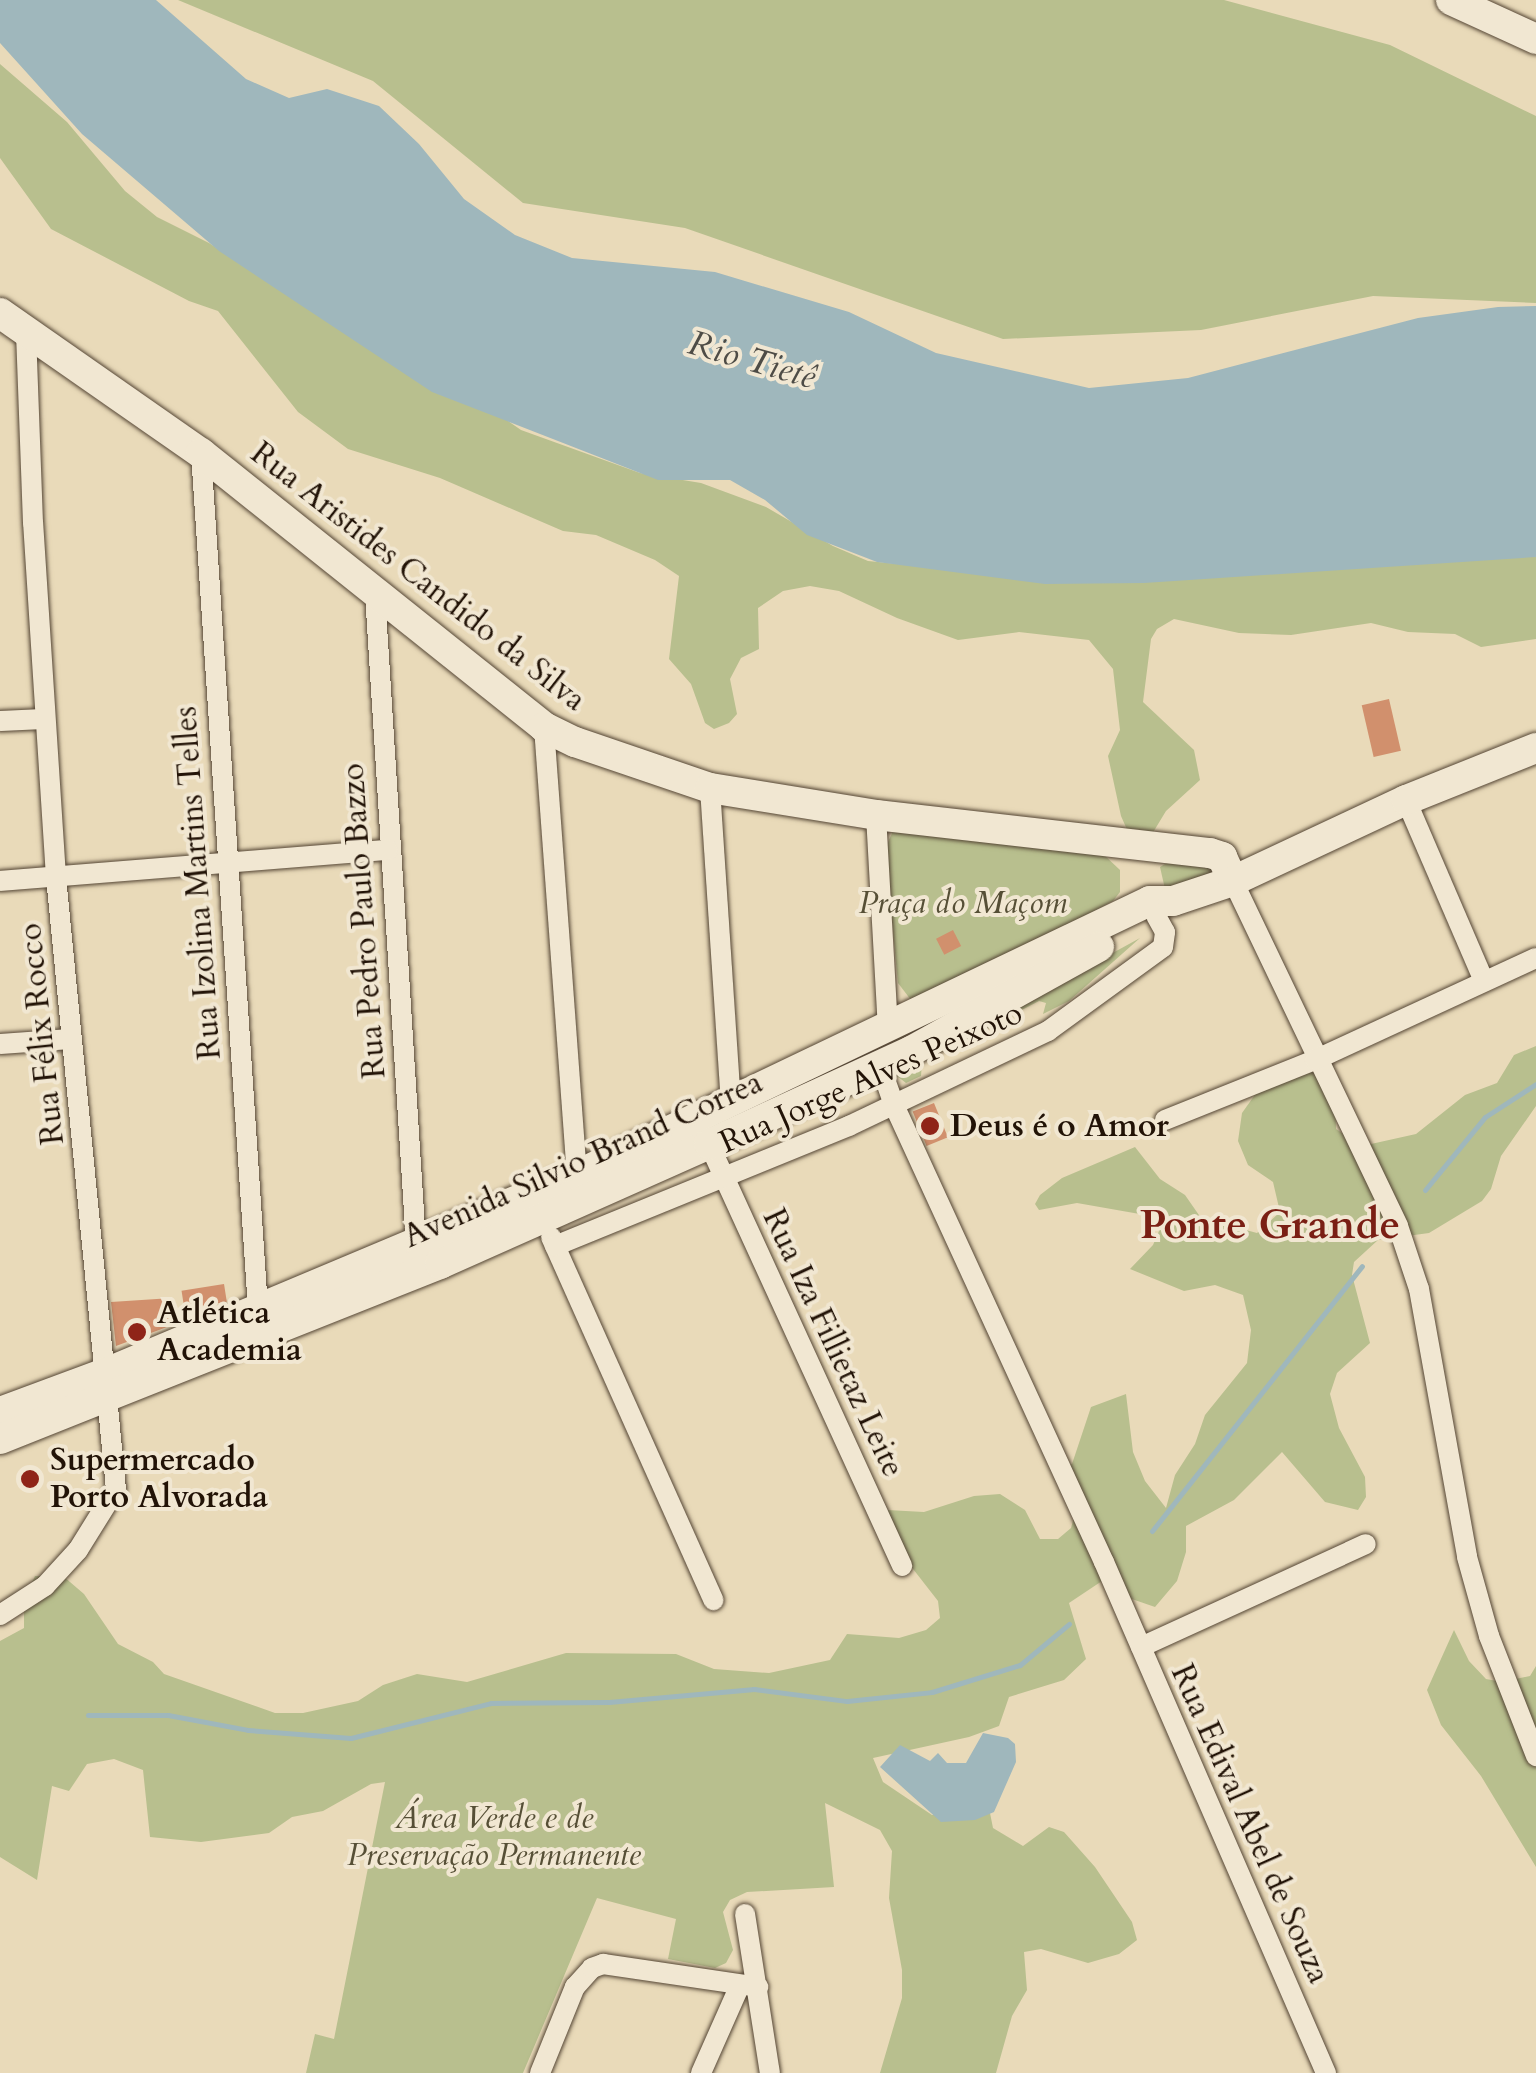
<!DOCTYPE html>
<html>
<head>
<meta charset="utf-8">
<style>
	body { margin:0 }
	#map { position:relative; width:1536px; height:2073px; overflow:hidden; background:#e9dab9; font-family:Cardo,serif }
	div>[style] { position:absolute }
	[style*='--x'] { left:calc(var(--x)*1px); top:calc(var(--y)*1px); width:calc(var(--w)*1px); rotate:calc(var(--a)*1deg) }
	.green>* { inset:0; background:#b8bf8e }
	.water>* { inset:0; background:#9fb7bc }
	.stream>* { height:5px; margin:-2.5px; padding:0 2.5px; transform-origin:2.5px; border-radius:2.5px; background:#9fb7bc }
	.building>* { inset:0; background:#d1906d; transform-origin:0 0 }
	.roads { filter:drop-shadow(0 0 2px #544534) drop-shadow(0 0 2px #544534) }
	.street>* { height:20px; margin:-10px; padding:0 10px; transform-origin:10px; border-radius:10px; background:#f1e7d2 }
	.secondary>* { height:30px; margin:-15px; padding:0 15px; transform-origin:15px; border-radius:15px; background:#f1e7d2 }
	.dots>* { width:28px; height:28px; translate:-50% -50%; box-sizing:border-box; border:5px solid #f1e7d2; border-radius:50% }
	span { translate:-50% -50%; white-space:nowrap; text-align:center; line-height:1.15; -webkit-text-stroke:8px #f1e7d2; paint-order:stroke }
	.street-label { font-size:32px; color:#221307 }
	.park-label { font-size:32px; color:#564f36; font-style:italic }
	.poi-label { font-size:32px; color:#221307; font-weight:700 }
	.left { translate:0 -50%; text-align:left }
	.water-label { font-size:35px; color:#4e4c46; font-style:italic }
	.district-label { font-size:42px; color:#7a1f14; font-weight:700 }
</style>
</head>
<body>
<div id="map">
	<div class="green">
		<i style="clip-path:polygon(178px 0,1224px 0,1390px 45px,1536px 116px,1536px 303px,1373px 296px,1201px 330px,1003px 339px,685px 228px,523px 203px,373px 81px)"></i>
		<i style="clip-path:polygon(0 64px,67px 122px,125px 191px,157px 217px,209px 243px,291px 296px,436px 371px,521px 430px,640px 473px,701px 483px,766px 507px,833px 546px,868px 561px,997px 574px,1536px 548px,1536px 639px,1481px 647px,1455px 634px,1408px 632px,1371px 623px,1291px 635px,1239px 633px,1174px 619px,1157px 629px,1151px 639px,1143px 702px,1194px 750px,1200px 780px,1166px 811px,1146px 844px,1136px 850px,1121px 816px,1108px 756px,1120px 730px,1113px 669px,1089px 640px,1019px 632px,958px 640px,897px 618px,839px 591px,810px 586px,783px 591px,758px 608px,759px 649px,741px 658px,730px 679px,737px 714px,729px 723px,714px 729px,705px 723px,691px 684px,669px 659px,679px 576px,655px 560px,596px 535px,563px 531px,440px 478px,348px 449px,298px 412px,218px 311px,189px 301px,51px 229px,0 158px)"></i>
		<i style="clip-path:polygon(893px 831px,1102px 853px,1120px 870px,1120px 892px,1113px 901px,928px 999px,911px 1000px,898px 983px,885px 849px)"></i>
		<i style="clip-path:polygon(1170px 861px,1217px 869px,1218px 871px,1165px 889px,1160px 867px)"></i>
		<i style="clip-path:polygon(1140px 938px,1069px 1001px,1043px 1014px,1046px 1003px,1039px 1001px,922px 1062px,921px 1076px,906px 1083px,897px 1076px,896px 1072px)"></i>
		<i style="clip-path:polygon(1536px 1046px,1536px 1106px,1501px 1156px,1491px 1189px,1482px 1201px,1429px 1233px,1378px 1240px,1354px 1262px,1352px 1275px,1370px 1343px,1337px 1373px,1330px 1394px,1339px 1428px,1365px 1477px,1366px 1497px,1358px 1510px,1325px 1502px,1282px 1452px,1234px 1500px,1186px 1526px,1186px 1552px,1177px 1581px,1155px 1607px,1126px 1597px,1102px 1581px,1069px 1603px,1086px 1659px,1064px 1680px,1009px 1697px,999px 1726px,969px 1737px,873px 1758px,883px 1782px,932px 1815px,989px 1808px,993px 1828px,1023px 1846px,1049px 1827px,1064px 1832px,1095px 1867px,1132px 1922px,1137px 1940px,1119px 1954px,1088px 1963px,1041px 1949px,1024px 1952px,1027px 1990px,1012px 2016px,996px 2073px,880px 2073px,902px 1998px,902px 1970px,889px 1898px,892px 1851px,880px 1830px,825px 1803px,834px 1887px,747px 1892px,730px 1900px,723px 1912px,733px 1950px,726px 1963px,715px 1968px,668px 1959px,676px 1919px,597px 1898px,523px 2073px,306px 2073px,315px 2034px,334px 2039px,385px 1782px,371px 1784px,323px 1811px,292px 1817px,269px 1833px,201px 1842px,150px 1837px,143px 1770px,114px 1759px,87px 1764px,69px 1791px,52px 1786px,37px 1880px,0 1857px,0 1641px,24px 1628px,24px 1601px,35px 1576px,63px 1576px,84px 1594px,118px 1644px,153px 1662px,164px 1674px,275px 1713px,303px 1713px,358px 1701px,383px 1685px,417px 1674px,467px 1682px,566px 1653px,676px 1654px,714px 1669px,769px 1673px,830px 1660px,847px 1634px,899px 1638px,926px 1630px,940px 1618px,938px 1601px,892px 1542px,887px 1510px,924px 1512px,974px 1496px,1000px 1494px,1025px 1510px,1040px 1539px,1058px 1539px,1071px 1528px,1075px 1514px,1066px 1466px,1072px 1464px,1091px 1407px,1126px 1394px,1133px 1452px,1145px 1481px,1166px 1508px,1175px 1475px,1195px 1444px,1205px 1415px,1247px 1363px,1251px 1330px,1243px 1295px,1215px 1285px,1184px 1291px,1130px 1269px,1153px 1245px,1159px 1231px,1151px 1216px,1077px 1203px,1039px 1210px,1035px 1204px,1040px 1195px,1062px 1178px,1135px 1147px,1160px 1179px,1185px 1195px,1201px 1218px,1257px 1233px,1280px 1212px,1273px 1182px,1248px 1165px,1238px 1141px,1242px 1113px,1259px 1089px,1313px 1066px,1335px 1100px,1336px 1129px,1362px 1146px,1416px 1134px,1465px 1095px,1497px 1083px,1514px 1055px)"></i>
		<i style="clip-path:polygon(1454px 1630px,1469px 1661px,1486px 1679px,1502px 1682px,1530px 1676px,1536px 1666px,1536px 1867px,1481px 1776px,1441px 1725px,1427px 1690px)"></i>
	</div>
	<div class="water">
		<i style="clip-path:polygon(0 0,156px 0,246px 79px,289px 98px,327px 89px,379px 106px,419px 144px,464px 199px,515px 235px,572px 258px,715px 272px,849px 312px,936px 353px,1089px 388px,1188px 378px,1418px 318px,1498px 307px,1536px 306px,1536px 557px,1144px 583px,1045px 584px,877px 562px,807px 535px,765px 500px,730px 480px,658px 480px,432px 392px,219px 251px,82px 134px,0 43px)"></i>
		<i style="clip-path:polygon(983px 1733px,1008px 1738px,1015px 1744px,1016px 1762px,994px 1812px,975px 1820px,941px 1822px,880px 1767px,900px 1745px,930px 1761px,938px 1753px,947px 1763px,966px 1763px)"></i>
	</div>
	<div class="stream">
		<i style="--x:1425;--y:1190;--w:94;--a:-50.6"></i>
		<i style="--x:1485;--y:1117;--w:61;--a:-32.9"></i>
		<i style="--x:1152;--y:1531;--w:338;--a:-51.6"></i>
		<i style="--x:88;--y:1715;--w:80;--a:0"></i>
		<i style="--x:168;--y:1715;--w:81;--a:10.6"></i>
		<i style="--x:248;--y:1730;--w:103;--a:4.4"></i>
		<i style="--x:351;--y:1738;--w:144;--a:-14"></i>
		<i style="--x:491;--y:1703;--w:118;--a:-0.5"></i>
		<i style="--x:609;--y:1702;--w:146;--a:-5.1"></i>
		<i style="--x:754;--y:1689;--w:94;--a:7.4"></i>
		<i style="--x:847;--y:1701;--w:85;--a:-6"></i>
		<i style="--x:932;--y:1692;--w:92;--a:-17.1"></i>
		<i style="--x:1020;--y:1665;--w:64;--a:-39.9"></i>
	</div>
	<div class="building">
		<i style="left:1389px;top:699px;width:53px;height:28px;rotate:77deg"></i>
		<i style="left:953px;top:930px;width:18px;height:19px;rotate:63deg"></i>
		<i style="left:934px;top:1103px;width:37px;height:23px;rotate:68deg"></i>
		<i style="left:224px;top:1284px;width:18px;height:43px;rotate:81deg"></i>
		<i style="clip-path:polygon(172px 1298px,175px 1324px,116px 1346px,111px 1302px)"></i>
	</div>
	<div class="roads">
		<div class="street">
			<i style="--x:201;--y:453;--w:858;--a:86.19"></i>
			<i style="--x:375;--y:594;--w:650;--a:86.39"></i>
			<i style="--x:0;--y:721;--w:44;--a:-2.6"></i>
			<i style="--x:544;--y:727;--w:449;--a:85.8"></i>
			<i style="--x:710;--y:788;--w:317;--a:86.2"></i>
			<i style="--x:1406;--y:800;--w:197;--a:66.7"></i>
			<i style="--x:876;--y:815;--w:214;--a:86.8"></i>
			<i style="--x:0;--y:881;--w:389;--a:-4.6"></i>
			<i style="--x:1233;--y:881;--w:382;--a:64.4"></i>
			<i style="--x:1398;--y:1226;--w:66;--a:71.6"></i>
			<i style="--x:1419;--y:1289;--w:272;--a:79.8"></i>
			<i style="--x:1467;--y:1557;--w:82;--a:74.4"></i>
			<i style="--x:1489;--y:1636;--w:129;--a:68.6"></i>
			<i style="--x:0;--y:1044;--w:71;--a:-4"></i>
			<i style="--x:880;--y:1065;--w:42;--a:70.7"></i>
			<i style="--x:894;--y:1105;--w:503;--a:65.32"></i>
			<i style="--x:1104;--y:1562;--w:557;--a:66.52"></i>
			<i style="--x:1165;--y:1120;--w:162;--a:-21.8"></i>
			<i style="--x:1315;--y:1060;--w:243;--a:-24.8"></i>
			<i style="--x:709;--y:1144;--w:464;--a:65.4"></i>
			<i style="--x:551;--y:1237;--w:398;--a:65.9"></i>
			<i style="--x:555;--y:1246;--w:318;--a:-22.2"></i>
			<i style="--x:849;--y:1126;--w:221;--a:-25.5"></i>
			<i style="--x:1048;--y:1031;--w:142;--a:-36.1"></i>
			<i style="--x:1163;--y:947;--w:15;--a:-82"></i>
			<i style="--x:1165;--y:932;--w:18;--a:-119"></i>
			<i style="--x:0;--y:1615;--w:54;--a:-32.8"></i>
			<i style="--x:45;--y:1586;--w:49;--a:-47.5"></i>
			<i style="--x:78;--y:1550;--w:72;--a:-58.1"></i>
			<i style="--x:116;--y:1489;--w:615;--a:-95.6"></i>
			<i style="--x:56;--y:877;--w:355;--a:-93.7"></i>
			<i style="--x:33;--y:523;--w:193;--a:-92.1"></i>
			<i style="--x:1141;--y:1647;--w:247;--a:-24.6"></i>
			<i style="--x:745;--y:1914;--w:161;--a:81.1"></i>
			<i style="--x:540;--y:2073;--w:93;--a:-67.9"></i>
			<i style="--x:575;--y:1987;--w:25;--a:-48"></i>
			<i style="--x:592;--y:1968;--w:12;--a:-20"></i>
			<i style="--x:603;--y:1964;--w:157;--a:8.4"></i>
			<i style="--x:701;--y:2073;--w:96;--a:-66.1"></i>
		</div>
		<div class="secondary">
			<i style="--x:1451;--y:0;--w:94;--a:24.6"></i>
			<i style="--x:0;--y:313;--w:245;--a:34.9"></i>
			<i style="--x:201;--y:453;--w:439;--a:38.6"></i>
			<i style="--x:544;--y:727;--w:34;--a:26"></i>
			<i style="--x:575;--y:742;--w:143;--a:18.8"></i>
			<i style="--x:710;--y:788;--w:168;--a:9.2"></i>
			<i style="--x:876;--y:815;--w:336;--a:6.5"></i>
			<i style="--x:1210;--y:853;--w:13;--a:18"></i>
			<i style="--x:1222;--y:857;--w:26;--a:65"></i>
			<i style="--x:0;--y:1412;--w:115;--a:-20.3"></i>
			<i style="--x:108;--y:1372;--w:509;--a:-22.78"></i>
			<i style="--x:577;--y:1175;--w:635;--a:-25.56"></i>
			<i style="--x:1150;--y:901;--w:23;--a:0"></i>
			<i style="--x:1173;--y:901;--w:63;--a:-18.4"></i>
			<i style="--x:1233;--y:881;--w:191;--a:-25.1"></i>
			<i style="--x:1406;--y:800;--w:140;--a:-21.8"></i>
			<i style="--x:0;--y:1439;--w:474;--a:-21.7"></i>
			<i style="--x:440;--y:1264;--w:295;--a:-24"></i>
			<i style="--x:709;--y:1144;--w:222;--a:-24.7"></i>
			<i style="--x:911;--y:1051;--w:215;--a:-29"></i>
		</div>
	</div>
	<div class="dots">
		<i style="left:930px;top:1126px;background:#8f2418"></i>
		<i style="left:137px;top:1332px;background:#8f2418"></i>
		<i style="left:30px;top:1479px;background:#8f2418"></i>
	</div>
	<div class="street-label">
		<span style="left:418px;top:577px;rotate:38deg">Rua Aristides Candido da Silva</span>
		<span style="left:198px;top:883px;rotate:-94deg">Rua Izolina Martins Telles</span>
		<span style="left:364px;top:921px;rotate:-94deg">Rua Pedro Paulo Bazzo</span>
		<span style="left:42px;top:1034px;rotate:-96deg">Rua Félix Rocco</span>
		<span style="left:871px;top:1078px;rotate:-24deg">Rua Jorge Alves Peixoto</span>
		<span style="left:583px;top:1160px;rotate:-24deg">Avenida Silvio Brand Correa</span>
		<span style="left:833px;top:1343px;rotate:65deg">Rua Iza Fillietaz Leite</span>
		<span style="left:1250px;top:1824px;rotate:66deg">Rua Edival Abel de Souza</span>
	</div>
	<div class="park-label">
		<span style="left:963px;top:903px">Praça do Maçom</span>
		<span style="left:494px;top:1837px">Área Verde e de<br>Preservação Permanente</span>
	</div>
	<div class="poi-label">
		<span class="left" style="left:950px;top:1126px">Deus é o Amor</span>
		<span class="left" style="left:157px;top:1332px">Atlética<br>Academia</span>
		<span class="left" style="left:50px;top:1479px">Supermercado<br>Porto Alvorada</span>
	</div>
	<div class="water-label">
		<span style="left:752px;top:360px;rotate:16deg">Rio Tietê</span>
	</div>
	<div class="district-label">
		<span style="left:1270px;top:1225px">Ponte Grande</span>
	</div>
</div>
</body>
</html>
